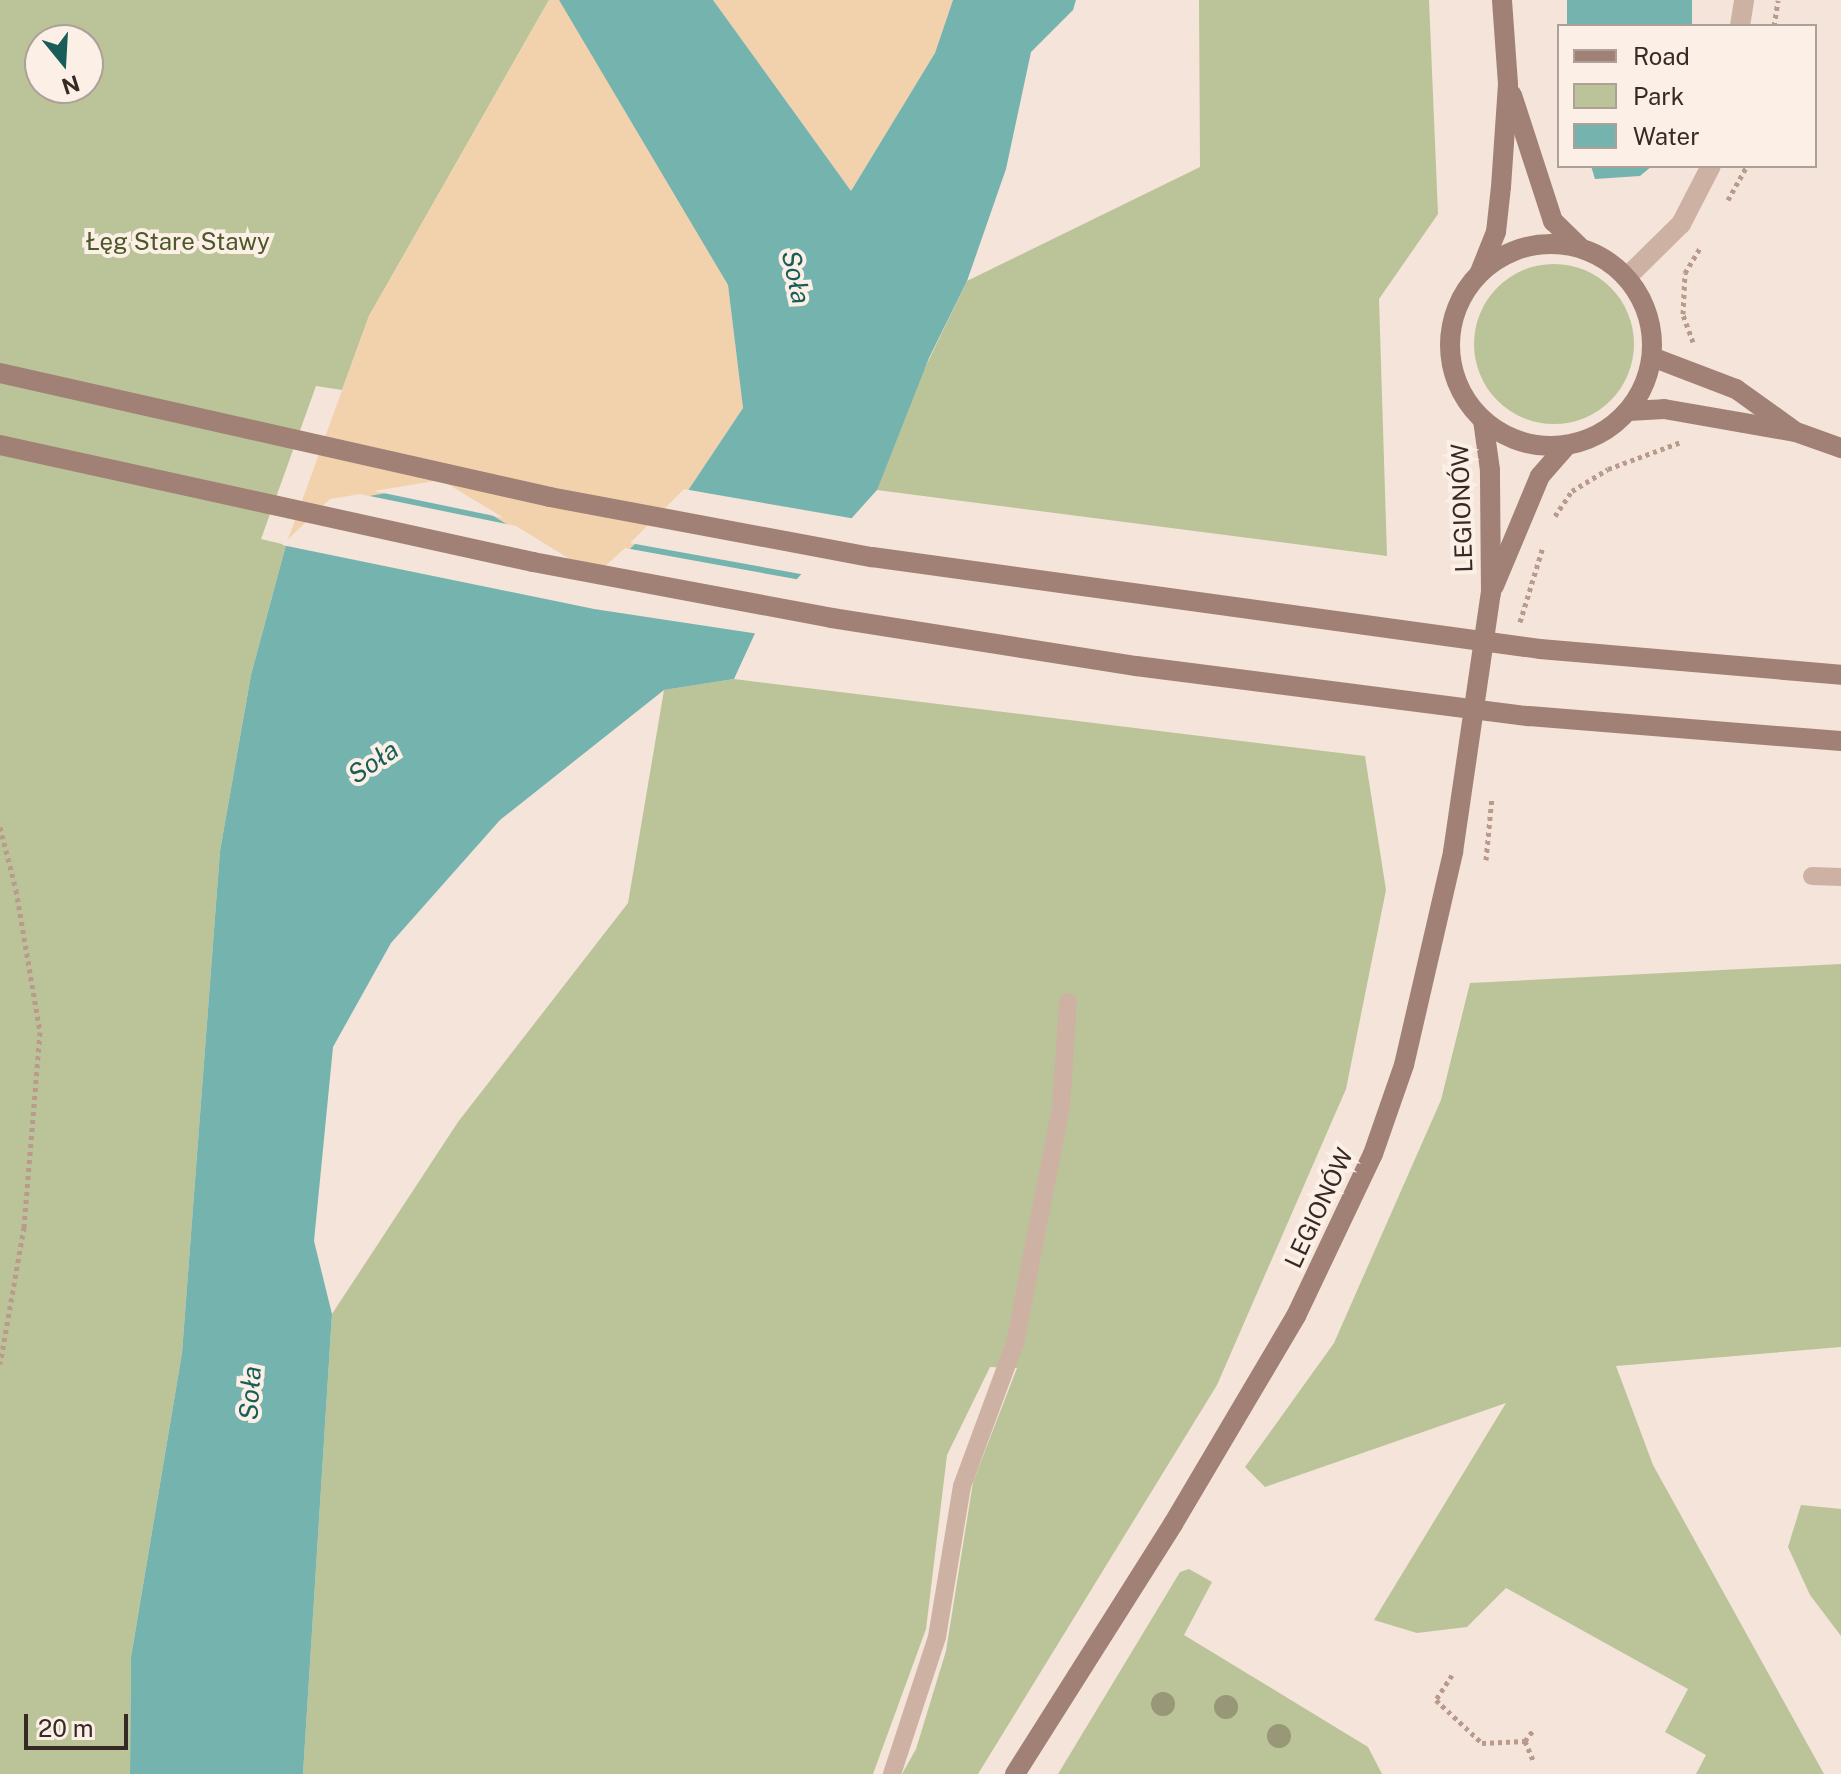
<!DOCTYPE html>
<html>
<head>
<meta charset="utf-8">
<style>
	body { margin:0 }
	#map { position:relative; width:1841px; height:1774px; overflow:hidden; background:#f4e4d9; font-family:"Public Sans",sans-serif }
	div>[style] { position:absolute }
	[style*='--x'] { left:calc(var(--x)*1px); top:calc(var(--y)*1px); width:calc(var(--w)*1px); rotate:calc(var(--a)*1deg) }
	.green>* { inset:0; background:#bac498 }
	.round { border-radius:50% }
	.sand>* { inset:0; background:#f2d2ac }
	.water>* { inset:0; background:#75b3af; transform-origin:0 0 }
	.pier>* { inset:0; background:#f4e4d9 }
	.path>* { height:5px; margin-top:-2.5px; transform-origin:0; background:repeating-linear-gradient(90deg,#b99b8e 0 4px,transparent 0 8px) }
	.lane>* { height:18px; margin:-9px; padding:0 9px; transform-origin:9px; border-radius:9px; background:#cdb2a4 }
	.street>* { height:20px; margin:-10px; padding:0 10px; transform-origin:10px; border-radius:10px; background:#cdb2a4 }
	.secondary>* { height:20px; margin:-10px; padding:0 10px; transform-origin:10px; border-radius:10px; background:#a18075 }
	.secondary>.ring { margin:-10px; padding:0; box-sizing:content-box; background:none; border:20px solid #a18075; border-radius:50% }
	.secondary-bridge>* { height:20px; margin:-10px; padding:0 10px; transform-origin:10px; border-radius:10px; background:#a18075 }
	.trees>* { width:24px; height:24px; margin:-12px; border-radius:50%; background:#989778 }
	span { translate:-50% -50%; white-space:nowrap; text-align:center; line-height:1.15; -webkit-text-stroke:8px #fbefe6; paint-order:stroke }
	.park-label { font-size:24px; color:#4c5828 }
	.street-label { font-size:24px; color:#372a26 }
	.water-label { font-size:26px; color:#185d59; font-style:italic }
	.legend { position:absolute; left:1557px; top:24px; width:260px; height:144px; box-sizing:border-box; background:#fbefe6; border:2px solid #ada099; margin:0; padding:10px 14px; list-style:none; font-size:24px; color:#372a26 }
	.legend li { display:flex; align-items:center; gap:16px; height:40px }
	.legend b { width:40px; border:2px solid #ada099 }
	.north { position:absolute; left:24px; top:24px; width:80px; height:80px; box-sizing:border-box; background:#fbefe6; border:2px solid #ada099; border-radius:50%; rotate:162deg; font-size:22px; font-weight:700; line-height:32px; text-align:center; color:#372a26 }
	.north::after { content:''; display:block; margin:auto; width:28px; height:36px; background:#185d59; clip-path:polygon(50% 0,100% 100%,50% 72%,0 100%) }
	.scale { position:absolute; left:24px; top:1714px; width:104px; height:36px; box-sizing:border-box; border:4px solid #372a26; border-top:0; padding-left:10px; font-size:24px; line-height:28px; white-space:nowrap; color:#372a26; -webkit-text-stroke:6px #fbefe6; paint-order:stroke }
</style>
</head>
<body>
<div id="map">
	<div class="green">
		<i style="clip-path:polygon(evenodd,0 0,549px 0,369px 316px,342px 390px,316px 386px,261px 539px,286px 545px,251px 675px,220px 851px,182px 1353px,131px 1657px,130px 1774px,0 1774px,0 0,40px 40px,88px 40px,88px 88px,40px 88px,40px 40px)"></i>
		<i style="clip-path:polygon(1199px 0,1429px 0,1438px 214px,1379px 299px,1387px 556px,877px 490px,893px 434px,967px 281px,1200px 167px)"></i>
		<i class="round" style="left:1474px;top:264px;width:160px;height:160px"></i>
		<i style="clip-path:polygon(734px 679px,1365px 756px,1386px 890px,1346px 1089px,1217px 1385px,978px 1774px,902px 1774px,916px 1749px,946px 1651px,973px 1482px,1017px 1368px,990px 1367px,947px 1455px,926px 1629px,873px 1774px,303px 1774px,332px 1314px,458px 1122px,628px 903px,664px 690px)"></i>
		<i style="clip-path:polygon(1841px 964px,1841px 1347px,1616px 1366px,1653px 1465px,1824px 1774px,1696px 1774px,1706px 1755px,1665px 1732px,1688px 1689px,1506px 1588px,1467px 1627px,1417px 1633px,1374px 1620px,1506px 1403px,1265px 1487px,1245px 1467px,1334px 1343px,1441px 1100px,1470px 983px)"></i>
		<i style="clip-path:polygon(1801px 1505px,1841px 1509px,1841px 1636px,1810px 1595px,1788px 1547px)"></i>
		<i style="clip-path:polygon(1189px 1569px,1212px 1582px,1184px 1635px,1368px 1747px,1382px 1774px,1058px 1774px,1180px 1572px)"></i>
	</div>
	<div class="sand">
		<i style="clip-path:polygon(549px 0,559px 0,586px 39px,728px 285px,743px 408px,681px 501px,603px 574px,286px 545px,369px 316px)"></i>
		<i style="clip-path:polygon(713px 0,953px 0,935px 53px,851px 191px)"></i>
	</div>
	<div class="water">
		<i style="clip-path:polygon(559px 0,713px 0,851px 191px,935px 53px,953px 0,1076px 0,1073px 10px,1031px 52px,1006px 169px,967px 281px,929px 358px,877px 490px,762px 618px,734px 679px,664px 690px,500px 820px,391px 943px,333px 1047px,314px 1241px,332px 1314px,303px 1774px,130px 1774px,131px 1657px,182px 1353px,220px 851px,251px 675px,286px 545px,332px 503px,440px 483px,579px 569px,603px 574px,681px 501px,743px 408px,728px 285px)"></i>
		<i style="left:1567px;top:0;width:125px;height:26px"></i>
		<i style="clip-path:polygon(1591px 166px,1652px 166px,1640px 176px,1595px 179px)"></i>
	</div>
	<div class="pier">
		<i style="clip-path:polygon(441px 480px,504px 518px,374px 491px)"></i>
		<i style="clip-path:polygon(684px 489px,712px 494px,856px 519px,806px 575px,630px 543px)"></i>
		<i style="clip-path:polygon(360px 494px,516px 526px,581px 566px,602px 569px,625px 548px,801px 580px,759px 634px,594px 609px,282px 545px,330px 499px)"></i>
	</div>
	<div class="path">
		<i style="--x:1774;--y:26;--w:26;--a:-81"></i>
		<i style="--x:1728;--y:200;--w:39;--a:-61"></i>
		<i style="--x:1693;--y:342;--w:30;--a:-110"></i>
		<i style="--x:1683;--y:314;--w:41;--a:-87.2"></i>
		<i style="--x:1685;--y:273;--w:31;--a:-59"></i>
		<i style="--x:1555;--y:516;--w:30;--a:-56"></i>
		<i style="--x:1572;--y:491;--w:42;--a:-31.4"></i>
		<i style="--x:1608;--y:469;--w:78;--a:-20.3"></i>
		<i style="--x:1520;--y:622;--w:78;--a:-73"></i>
		<i style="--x:0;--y:827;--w:65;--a:75.7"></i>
		<i style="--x:16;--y:890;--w:144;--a:80.4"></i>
		<i style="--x:40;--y:1032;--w:196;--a:94.7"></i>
		<i style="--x:24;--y:1227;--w:139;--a:99.9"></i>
		<i style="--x:1486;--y:860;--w:63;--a:-84.6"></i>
		<i style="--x:1452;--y:1675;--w:30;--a:123"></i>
		<i style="--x:1436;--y:1700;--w:63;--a:43.1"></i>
		<i style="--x:1482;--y:1743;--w:43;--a:-2.7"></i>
		<i style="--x:1525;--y:1741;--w:15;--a:-53"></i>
		<i style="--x:1525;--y:1741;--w:23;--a:67"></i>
	</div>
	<div class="lane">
		<i style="--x:1812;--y:876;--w:29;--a:2"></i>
		<i style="--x:892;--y:1774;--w:144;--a:-71.8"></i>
		<i style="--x:937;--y:1637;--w:153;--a:-80.6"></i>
		<i style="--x:962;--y:1486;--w:153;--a:-69.7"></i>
		<i style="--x:1015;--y:1343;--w:240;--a:-79"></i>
		<i style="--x:1061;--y:1107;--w:105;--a:-86.2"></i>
	</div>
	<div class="street">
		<i style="--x:1740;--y:26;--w:26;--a:-81"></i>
		<i style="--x:1627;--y:277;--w:76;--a:-44.5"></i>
		<i style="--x:1681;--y:224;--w:65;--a:-62.7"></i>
	</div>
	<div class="secondary">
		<i style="--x:1512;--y:95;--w:133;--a:72"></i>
		<i style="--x:1553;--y:221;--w:39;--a:44"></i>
		<i class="ring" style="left:1450px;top:244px;width:182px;height:182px"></i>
		<i style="--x:1480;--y:272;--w:43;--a:-68.2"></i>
		<i style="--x:1496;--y:232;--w:45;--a:-83.7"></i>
		<i style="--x:1501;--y:187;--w:103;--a:-86.1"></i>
		<i style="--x:1508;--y:84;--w:84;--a:-94.1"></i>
		<i style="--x:1652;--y:357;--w:90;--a:20.9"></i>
		<i style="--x:1736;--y:389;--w:70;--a:35.7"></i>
		<i style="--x:1628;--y:411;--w:36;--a:-3"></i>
		<i style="--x:1664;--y:409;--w:134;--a:9.9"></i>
		<i style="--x:1796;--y:432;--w:48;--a:19.6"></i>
		<i style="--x:1494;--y:586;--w:119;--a:-67.3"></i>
		<i style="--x:1540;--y:476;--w:41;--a:-48.9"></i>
		<i style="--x:1540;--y:649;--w:302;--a:4.9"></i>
		<i style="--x:1529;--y:716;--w:313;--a:4.6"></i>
		<i style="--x:1015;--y:1774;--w:296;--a:-57.7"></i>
		<i style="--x:1173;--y:1524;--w:242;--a:-59.4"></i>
		<i style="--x:1296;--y:1316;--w:179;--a:-64.6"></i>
		<i style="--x:1373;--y:1154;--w:94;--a:-70.8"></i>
		<i style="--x:1404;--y:1065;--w:219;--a:-77"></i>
		<i style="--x:1453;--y:852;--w:262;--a:-81.7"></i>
		<i style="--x:1491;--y:593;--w:123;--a:-90.5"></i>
		<i style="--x:1490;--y:470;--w:50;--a:-98"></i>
	</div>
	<div class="secondary-bridge">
		<i style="--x:0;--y:373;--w:564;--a:12.71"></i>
		<i style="--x:550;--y:497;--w:328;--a:10.6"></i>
		<i style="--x:872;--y:557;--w:674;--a:7.84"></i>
		<i style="--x:0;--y:445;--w:546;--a:12.38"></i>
		<i style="--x:533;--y:562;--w:304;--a:10.6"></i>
		<i style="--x:832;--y:618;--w:308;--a:9"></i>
		<i style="--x:1136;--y:666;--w:396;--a:7.3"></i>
	</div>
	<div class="trees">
		<i style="left:1163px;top:1704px"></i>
		<i style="left:1226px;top:1707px"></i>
		<i style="left:1279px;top:1736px"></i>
	</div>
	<div class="park-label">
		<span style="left:178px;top:242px">Łęg Stare Stawy</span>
	</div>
	<div class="street-label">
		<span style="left:1462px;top:508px;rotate:-92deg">LEGIONÓW</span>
		<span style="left:1319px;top:1208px;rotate:-65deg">LEGIONÓW</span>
	</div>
	<div class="water-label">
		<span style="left:796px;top:277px;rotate:78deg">Soła</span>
		<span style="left:373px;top:762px;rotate:-34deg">Soła</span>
		<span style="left:250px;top:1393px;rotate:-86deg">Soła</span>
	</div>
	<ul class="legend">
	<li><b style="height:10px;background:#a18075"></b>Road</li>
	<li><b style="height:22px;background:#bac498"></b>Park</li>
	<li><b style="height:22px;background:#75b3af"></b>Water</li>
	</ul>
	<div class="north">N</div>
	<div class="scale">20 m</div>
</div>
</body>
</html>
